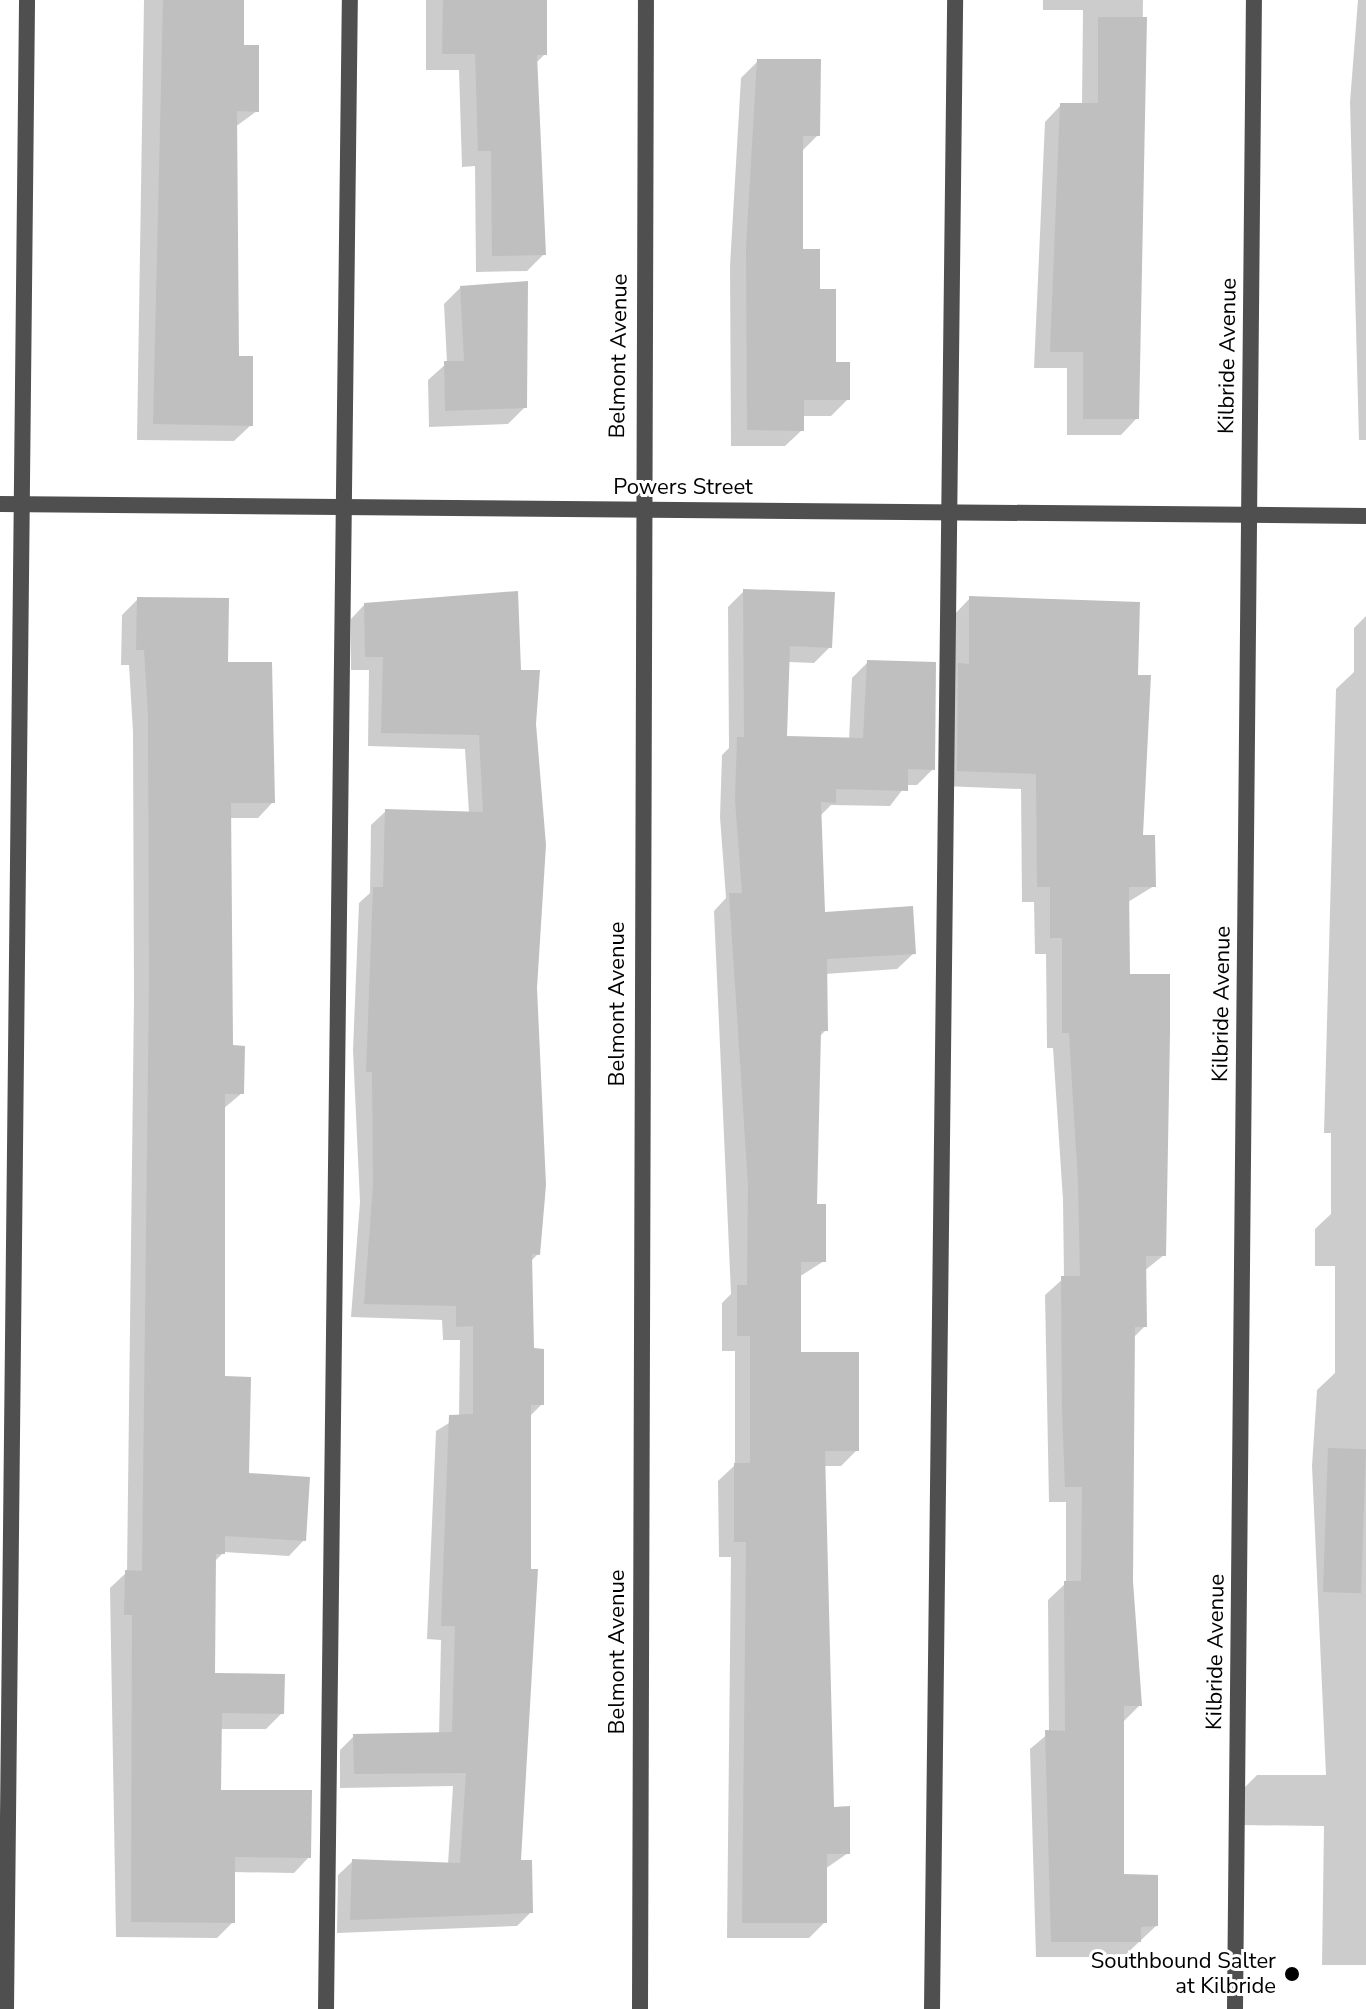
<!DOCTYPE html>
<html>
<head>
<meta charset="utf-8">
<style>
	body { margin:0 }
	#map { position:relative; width:1366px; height:2009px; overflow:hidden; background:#fff; font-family:"Nunito Sans",sans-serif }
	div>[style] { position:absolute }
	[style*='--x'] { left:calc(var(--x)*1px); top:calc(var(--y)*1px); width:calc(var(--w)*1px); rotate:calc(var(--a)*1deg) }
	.shadow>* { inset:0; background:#0003 }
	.building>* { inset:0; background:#bfbfbf; transform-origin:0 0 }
	.lane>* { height:16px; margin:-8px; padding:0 8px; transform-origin:8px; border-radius:8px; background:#4f4f4f }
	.street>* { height:16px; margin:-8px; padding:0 8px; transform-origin:8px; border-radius:8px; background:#4f4f4f }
	.dots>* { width:22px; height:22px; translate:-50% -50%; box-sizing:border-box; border:4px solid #fff; border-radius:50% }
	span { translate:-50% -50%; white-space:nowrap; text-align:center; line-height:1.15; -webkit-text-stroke:6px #fff; paint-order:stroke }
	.street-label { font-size:22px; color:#000 }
	.poi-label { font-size:22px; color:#000 }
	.right { translate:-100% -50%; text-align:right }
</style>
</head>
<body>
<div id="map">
	<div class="shadow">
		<i style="clip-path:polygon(144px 0,243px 0,241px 47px,257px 111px,235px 127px,237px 358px,251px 425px,234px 441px,137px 440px)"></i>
		<i style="clip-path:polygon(426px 0,545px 0,545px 54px,535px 64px,544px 254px,527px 271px,476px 272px,475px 166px,462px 167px,459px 70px,426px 70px)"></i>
		<i style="clip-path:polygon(1043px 0,1143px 0,1137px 418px,1121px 435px,1067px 435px,1067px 368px,1034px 368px,1045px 122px,1061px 105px,1082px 105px,1083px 10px,1043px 10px)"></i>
		<i style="clip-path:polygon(1358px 0,1366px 0,1366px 440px,1359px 440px,1350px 102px)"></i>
		<i style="clip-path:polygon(758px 61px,818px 135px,801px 152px,801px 251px,848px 399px,831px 416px,802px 416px,802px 430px,785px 446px,731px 446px,730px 266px,741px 78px)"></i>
		<i style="clip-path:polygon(460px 288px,525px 407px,508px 424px,429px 427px,428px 380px,447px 363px,444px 304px)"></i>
		<i style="clip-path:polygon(744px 591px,830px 647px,814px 663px,788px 662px,785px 738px,849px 740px,852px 678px,868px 662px,933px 769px,917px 785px,906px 785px,890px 806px,831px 805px,820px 816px,823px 914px,914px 953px,897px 969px,825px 974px,826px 1030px,818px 1038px,815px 1206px,824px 1261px,799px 1277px,799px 1354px,857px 1450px,841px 1466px,823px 1466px,832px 1809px,848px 1853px,825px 1869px,825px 1922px,809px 1938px,727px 1938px,731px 1557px,719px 1557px,718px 1481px,735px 1465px,735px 1351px,722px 1351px,722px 1303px,731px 1294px,714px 911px,726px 898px,720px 817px,722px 755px,729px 748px,728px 607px)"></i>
		<i style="clip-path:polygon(970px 598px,1136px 676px,1141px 837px,1154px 886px,1128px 902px,1128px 976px,1164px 1255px,1144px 1271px,1145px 1326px,1133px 1338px,1131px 1581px,1140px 1705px,1124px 1721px,1122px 1876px,1156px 1926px,1123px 1957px,1036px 1957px,1030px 1749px,1049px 1733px,1048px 1600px,1066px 1583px,1066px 1502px,1049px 1502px,1045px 1295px,1064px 1278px,1063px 1200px,1053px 1048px,1047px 1048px,1046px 954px,1035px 954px,1034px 902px,1022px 902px,1021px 789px,942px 786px,954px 615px)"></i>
		<i style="clip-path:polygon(138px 599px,226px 664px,273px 802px,258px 818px,229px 818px,231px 1047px,242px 1093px,223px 1109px,223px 1378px,247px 1475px,304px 1540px,289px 1556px,224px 1552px,213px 1563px,213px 1675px,282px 1713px,266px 1729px,220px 1729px,219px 1792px,309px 1857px,294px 1873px,233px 1872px,233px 1922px,217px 1938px,116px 1937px,110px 1588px,127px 1572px,134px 998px,133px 732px,129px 665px,121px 665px,122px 615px)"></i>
		<i style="clip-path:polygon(365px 604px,520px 672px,534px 724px,538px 1254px,530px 1262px,532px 1350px,542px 1404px,529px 1417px,519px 1862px,531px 1912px,517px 1926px,337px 1933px,338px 1875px,353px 1861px,448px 1864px,453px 1786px,340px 1788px,340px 1750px,354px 1736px,439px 1735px,441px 1640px,427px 1639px,436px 1431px,459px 1417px,460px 1340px,443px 1340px,442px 1320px,351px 1317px,360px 1202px,353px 1050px,359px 903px,370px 893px,371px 825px,386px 811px,469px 813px,465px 749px,368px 746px,369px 670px,351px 670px,351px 619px)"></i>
		<i style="clip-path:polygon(1366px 616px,1366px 1965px,1322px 1965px,1324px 1826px,1240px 1825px,1241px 1791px,1257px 1775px,1326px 1775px,1312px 1466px,1317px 1390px,1335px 1373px,1335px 1266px,1315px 1266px,1315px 1229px,1331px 1214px,1331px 1133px,1324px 1133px,1336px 689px,1354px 672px,1354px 628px)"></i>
	</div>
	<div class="building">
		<i style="clip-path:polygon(163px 0,244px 0,244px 45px,259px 45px,259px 112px,237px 111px,239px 356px,253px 356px,253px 426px,153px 424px)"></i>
		<i style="clip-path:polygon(443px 0,547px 0,547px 55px,537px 55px,546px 255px,492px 256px,491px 151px,478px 151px,475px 54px,442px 54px)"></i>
		<i style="clip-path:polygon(1098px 17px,1147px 17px,1139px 419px,1083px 419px,1083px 352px,1050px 352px,1060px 103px,1098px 103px)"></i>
		<i style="clip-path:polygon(757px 59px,821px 59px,820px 136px,803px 136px,803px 249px,820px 249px,820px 289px,836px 289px,836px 362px,850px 362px,850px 400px,804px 400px,804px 431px,747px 430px,746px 248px)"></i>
		<i style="clip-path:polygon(528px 281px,527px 408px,445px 411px,444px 361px,464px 361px,460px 286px)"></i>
		<i style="clip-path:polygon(743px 589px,835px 592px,832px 648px,790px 646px,787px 736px,863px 738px,867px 660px,936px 662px,935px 770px,908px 769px,908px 791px,836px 789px,836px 803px,821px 802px,825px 912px,913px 906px,916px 954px,827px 959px,828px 1031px,821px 1031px,817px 1204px,826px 1204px,826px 1262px,801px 1262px,801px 1352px,859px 1352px,859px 1451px,825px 1451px,834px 1807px,850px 1806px,850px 1854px,827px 1854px,827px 1923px,742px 1923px,746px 1542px,734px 1542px,734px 1463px,750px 1463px,750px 1336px,737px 1336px,737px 1285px,747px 1285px,748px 1185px,729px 893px,742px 893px,735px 800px,737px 737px,744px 737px)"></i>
		<i style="clip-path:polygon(518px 591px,521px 670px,540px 670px,536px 724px,546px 845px,537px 988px,546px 1185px,540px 1255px,532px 1254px,534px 1348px,544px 1349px,544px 1405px,531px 1405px,531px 1569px,538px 1569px,521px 1860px,532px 1860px,533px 1913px,350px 1920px,352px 1859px,460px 1863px,466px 1773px,354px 1774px,353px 1734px,452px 1732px,455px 1626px,441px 1626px,449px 1415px,473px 1414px,473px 1326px,456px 1327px,456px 1306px,364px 1304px,373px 1186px,372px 1072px,366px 1072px,373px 887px,383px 887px,385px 809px,483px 812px,479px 735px,381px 733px,383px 657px,365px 657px,364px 603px)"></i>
		<i style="clip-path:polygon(969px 596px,1140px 602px,1138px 675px,1151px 675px,1143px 835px,1155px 835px,1156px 887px,1129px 887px,1130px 974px,1170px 974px,1170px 1033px,1166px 1256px,1146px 1256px,1147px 1327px,1135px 1327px,1133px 1581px,1142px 1706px,1124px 1706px,1124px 1874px,1158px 1875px,1158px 1926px,1141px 1927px,1141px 1942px,1051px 1942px,1045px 1730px,1065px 1731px,1064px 1581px,1081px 1581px,1082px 1487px,1065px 1487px,1062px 1411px,1061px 1276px,1080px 1276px,1078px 1183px,1069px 1033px,1062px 1033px,1062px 938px,1050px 938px,1050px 887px,1037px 887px,1036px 774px,957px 771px,958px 663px,969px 664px)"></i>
		<i style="clip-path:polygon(137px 597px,229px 598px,228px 662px,272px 662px,275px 803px,231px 803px,233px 1045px,245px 1046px,244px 1094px,225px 1094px,225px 1376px,251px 1377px,249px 1473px,310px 1477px,306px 1541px,225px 1536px,225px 1554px,216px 1554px,215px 1673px,285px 1674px,284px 1714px,222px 1713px,221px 1790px,312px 1790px,311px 1858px,235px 1857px,235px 1923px,131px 1922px,132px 1615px,124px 1615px,125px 1570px,142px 1571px,149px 981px,148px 715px,144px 650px,136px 650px)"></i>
		<i style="left:1328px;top:1448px;width:38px;height:144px;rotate:2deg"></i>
	</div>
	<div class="lane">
		<i style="--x:326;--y:2009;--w:2009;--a:-89.32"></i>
		<i style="--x:932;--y:2009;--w:2009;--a:-89.34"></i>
	</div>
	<div class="street">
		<i style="--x:0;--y:504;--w:1366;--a:0.5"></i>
		<i style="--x:6;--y:2009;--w:2009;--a:-89.4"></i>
		<i style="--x:640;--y:2009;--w:2009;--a:-89.83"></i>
		<i style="--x:1235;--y:2009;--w:2009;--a:-89.46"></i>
	</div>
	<div class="dots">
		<i style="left:1292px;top:1974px;background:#000"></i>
	</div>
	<div class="street-label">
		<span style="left:619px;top:356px;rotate:-89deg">Belmont Avenue</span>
		<span style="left:1228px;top:356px;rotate:-89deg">Kilbride Avenue</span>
		<span style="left:683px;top:488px">Powers Street</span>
		<span style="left:618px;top:1004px;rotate:-90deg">Belmont Avenue</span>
		<span style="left:1222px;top:1004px;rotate:-89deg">Kilbride Avenue</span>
		<span style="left:618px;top:1652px;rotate:-90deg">Belmont Avenue</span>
		<span style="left:1216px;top:1652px;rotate:-89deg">Kilbride Avenue</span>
	</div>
	<div class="poi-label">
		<span class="right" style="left:1276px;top:1974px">Southbound Salter<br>at Kilbride</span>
	</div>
</div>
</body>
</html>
